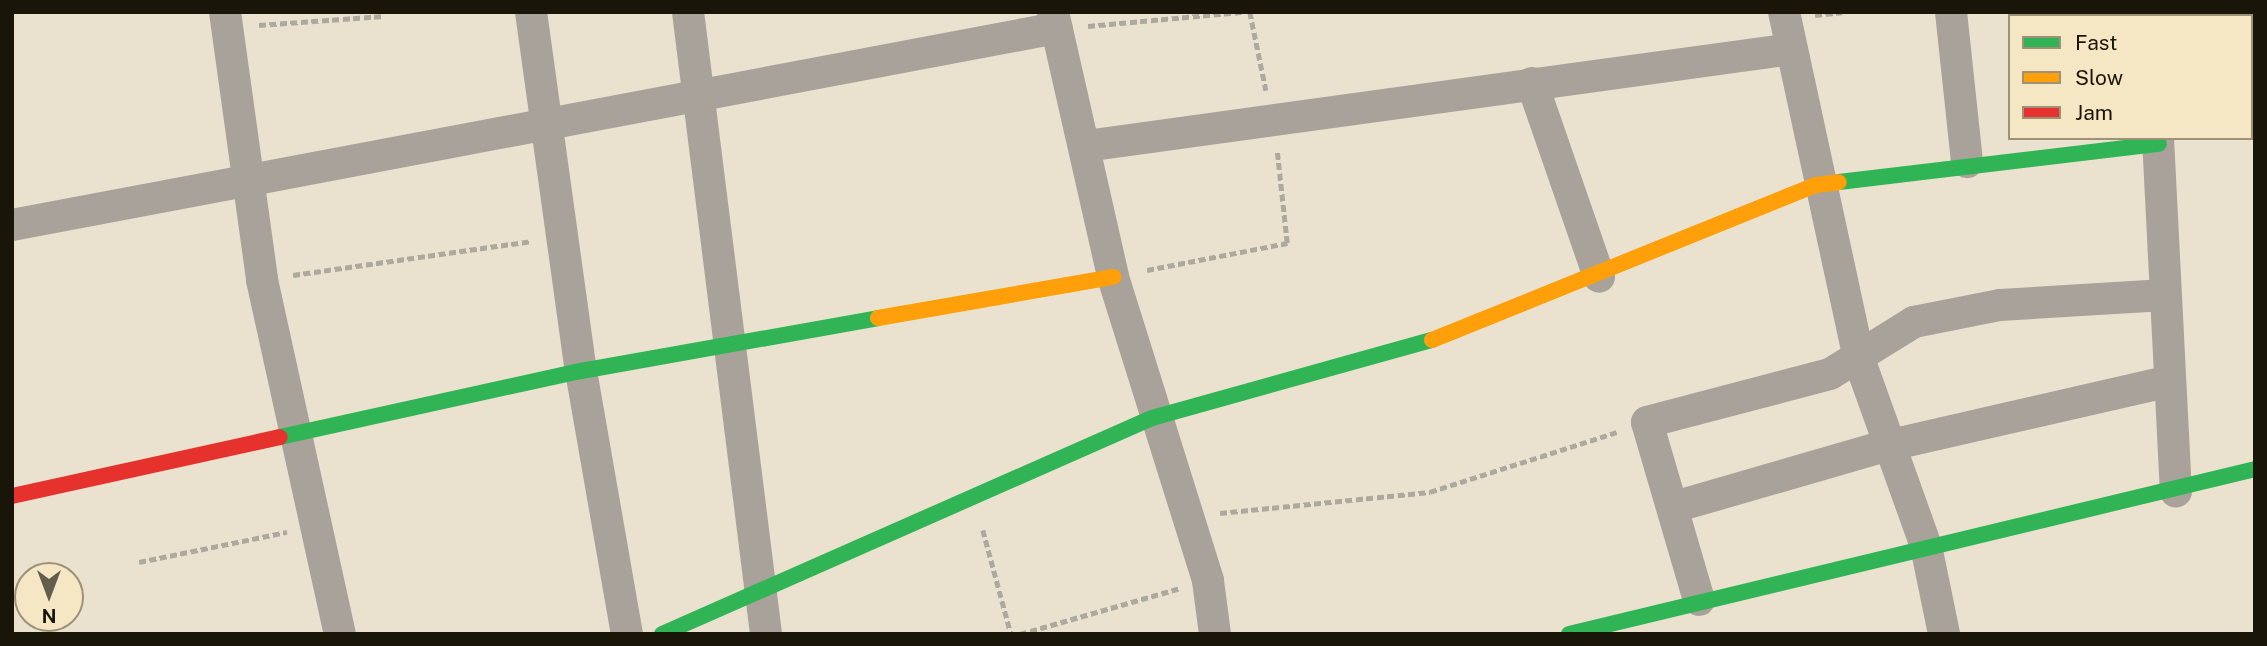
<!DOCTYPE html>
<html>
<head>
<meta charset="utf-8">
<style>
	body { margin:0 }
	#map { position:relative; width:2267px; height:646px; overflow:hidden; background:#eae2cf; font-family:"Public Sans",sans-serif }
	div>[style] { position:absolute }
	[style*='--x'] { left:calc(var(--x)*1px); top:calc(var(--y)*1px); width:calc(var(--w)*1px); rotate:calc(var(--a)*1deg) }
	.path>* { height:4.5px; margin-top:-2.25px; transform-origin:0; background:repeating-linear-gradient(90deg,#aea99f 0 7px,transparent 0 10.5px) }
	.street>* { height:32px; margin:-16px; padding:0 16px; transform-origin:16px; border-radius:16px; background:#a9a29a }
	.fast>* { height:16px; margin:-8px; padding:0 8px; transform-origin:8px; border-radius:8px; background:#30b455 }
	.slow>* { height:16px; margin:-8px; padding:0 8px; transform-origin:8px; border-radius:8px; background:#ff9f0a }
	.jam>* { height:16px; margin:-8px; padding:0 8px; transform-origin:8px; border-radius:8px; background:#e5322d }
	span { translate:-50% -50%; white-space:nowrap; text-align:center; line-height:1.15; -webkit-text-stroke:6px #f5e6c4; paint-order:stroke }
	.frame { position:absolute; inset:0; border:14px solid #1a1509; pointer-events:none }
	.legend { position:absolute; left:2008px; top:14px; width:245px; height:126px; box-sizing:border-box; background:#f5e6c4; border:2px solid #9d9279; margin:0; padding:9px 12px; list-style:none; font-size:21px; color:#1a1509 }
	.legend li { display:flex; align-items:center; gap:14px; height:35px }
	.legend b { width:35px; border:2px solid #9d9279 }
	.north { position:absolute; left:14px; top:562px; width:70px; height:70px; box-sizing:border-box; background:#f5e6c4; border:2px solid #9d9279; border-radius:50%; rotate:180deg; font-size:19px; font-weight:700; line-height:28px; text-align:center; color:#1a1509 }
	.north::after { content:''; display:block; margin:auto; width:24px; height:32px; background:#635d4e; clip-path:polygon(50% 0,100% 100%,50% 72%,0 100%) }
</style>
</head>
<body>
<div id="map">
	<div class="path">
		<i style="--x:1250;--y:12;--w:80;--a:78.4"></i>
		<i style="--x:1815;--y:15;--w:27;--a:-6"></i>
		<i style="--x:259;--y:25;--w:125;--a:-4.1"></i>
		<i style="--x:1088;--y:26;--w:154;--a:-5.2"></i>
		<i style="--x:1147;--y:270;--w:143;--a:-10.9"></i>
		<i style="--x:1287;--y:243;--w:93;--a:-96.2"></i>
		<i style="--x:293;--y:275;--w:240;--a:-8.1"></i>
		<i style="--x:1220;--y:513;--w:211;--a:-5.7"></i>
		<i style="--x:1430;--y:492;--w:196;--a:-17.8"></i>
		<i style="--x:983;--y:530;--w:108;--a:74.9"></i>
		<i style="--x:139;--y:562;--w:151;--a:-11.5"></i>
		<i style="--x:1020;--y:634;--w:166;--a:-16"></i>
	</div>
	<div class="street">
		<i style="--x:225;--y:12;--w:271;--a:82.1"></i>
		<i style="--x:262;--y:280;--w:362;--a:77.6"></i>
		<i style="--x:531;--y:12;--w:362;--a:82.1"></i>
		<i style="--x:581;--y:371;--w:267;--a:80.1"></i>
		<i style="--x:688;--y:12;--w:627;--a:82.85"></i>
		<i style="--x:1053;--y:12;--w:272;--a:77.2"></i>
		<i style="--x:1113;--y:277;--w:318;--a:72.6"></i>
		<i style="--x:1208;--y:581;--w:53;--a:82.5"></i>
		<i style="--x:1784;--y:12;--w:355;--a:77.8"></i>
		<i style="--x:1859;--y:359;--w:199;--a:70.3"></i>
		<i style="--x:1926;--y:546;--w:90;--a:78.4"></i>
		<i style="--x:1951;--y:12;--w:151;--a:83.9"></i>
		<i style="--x:2142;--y:12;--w:4;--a:76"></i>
		<i style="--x:2251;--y:28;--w:4;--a:-14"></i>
		<i style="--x:1532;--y:83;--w:205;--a:70.9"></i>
		<i style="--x:2158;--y:138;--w:354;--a:87.1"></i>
		<i style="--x:1086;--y:146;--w:712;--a:-7.83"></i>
		<i style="--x:12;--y:225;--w:1063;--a:-10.68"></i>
		<i style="--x:1674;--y:507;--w:221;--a:-16.1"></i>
		<i style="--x:1886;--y:446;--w:291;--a:-12.9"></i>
		<i style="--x:1699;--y:600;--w:185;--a:-106.3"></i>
		<i style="--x:1647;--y:422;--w:189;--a:-14.7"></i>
		<i style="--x:1830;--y:374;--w:99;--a:-31.8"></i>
		<i style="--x:1914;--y:322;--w:88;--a:-11.2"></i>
		<i style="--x:2000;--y:305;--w:165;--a:-3.5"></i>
	</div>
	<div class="fast">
		<i style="--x:1839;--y:182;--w:322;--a:-6.8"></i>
		<i style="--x:280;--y:437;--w:308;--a:-12.4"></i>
		<i style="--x:581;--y:371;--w:302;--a:-10.1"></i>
		<i style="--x:662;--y:634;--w:535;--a:-23.79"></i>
		<i style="--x:1152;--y:418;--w:291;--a:-15.6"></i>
		<i style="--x:1569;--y:634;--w:706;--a:-13.52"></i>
	</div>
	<div class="slow">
		<i style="--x:878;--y:318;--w:239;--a:-9.9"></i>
		<i style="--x:1432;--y:340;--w:414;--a:-22"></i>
		<i style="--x:1816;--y:185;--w:23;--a:-7"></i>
	</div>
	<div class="jam">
		<i style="--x:12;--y:496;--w:274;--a:-12.4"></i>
	</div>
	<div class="frame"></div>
	<ul class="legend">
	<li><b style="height:9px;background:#30b455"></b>Fast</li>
	<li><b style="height:9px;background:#ff9f0a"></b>Slow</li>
	<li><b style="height:9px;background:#e5322d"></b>Jam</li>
	</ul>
	<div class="north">N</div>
</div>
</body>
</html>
